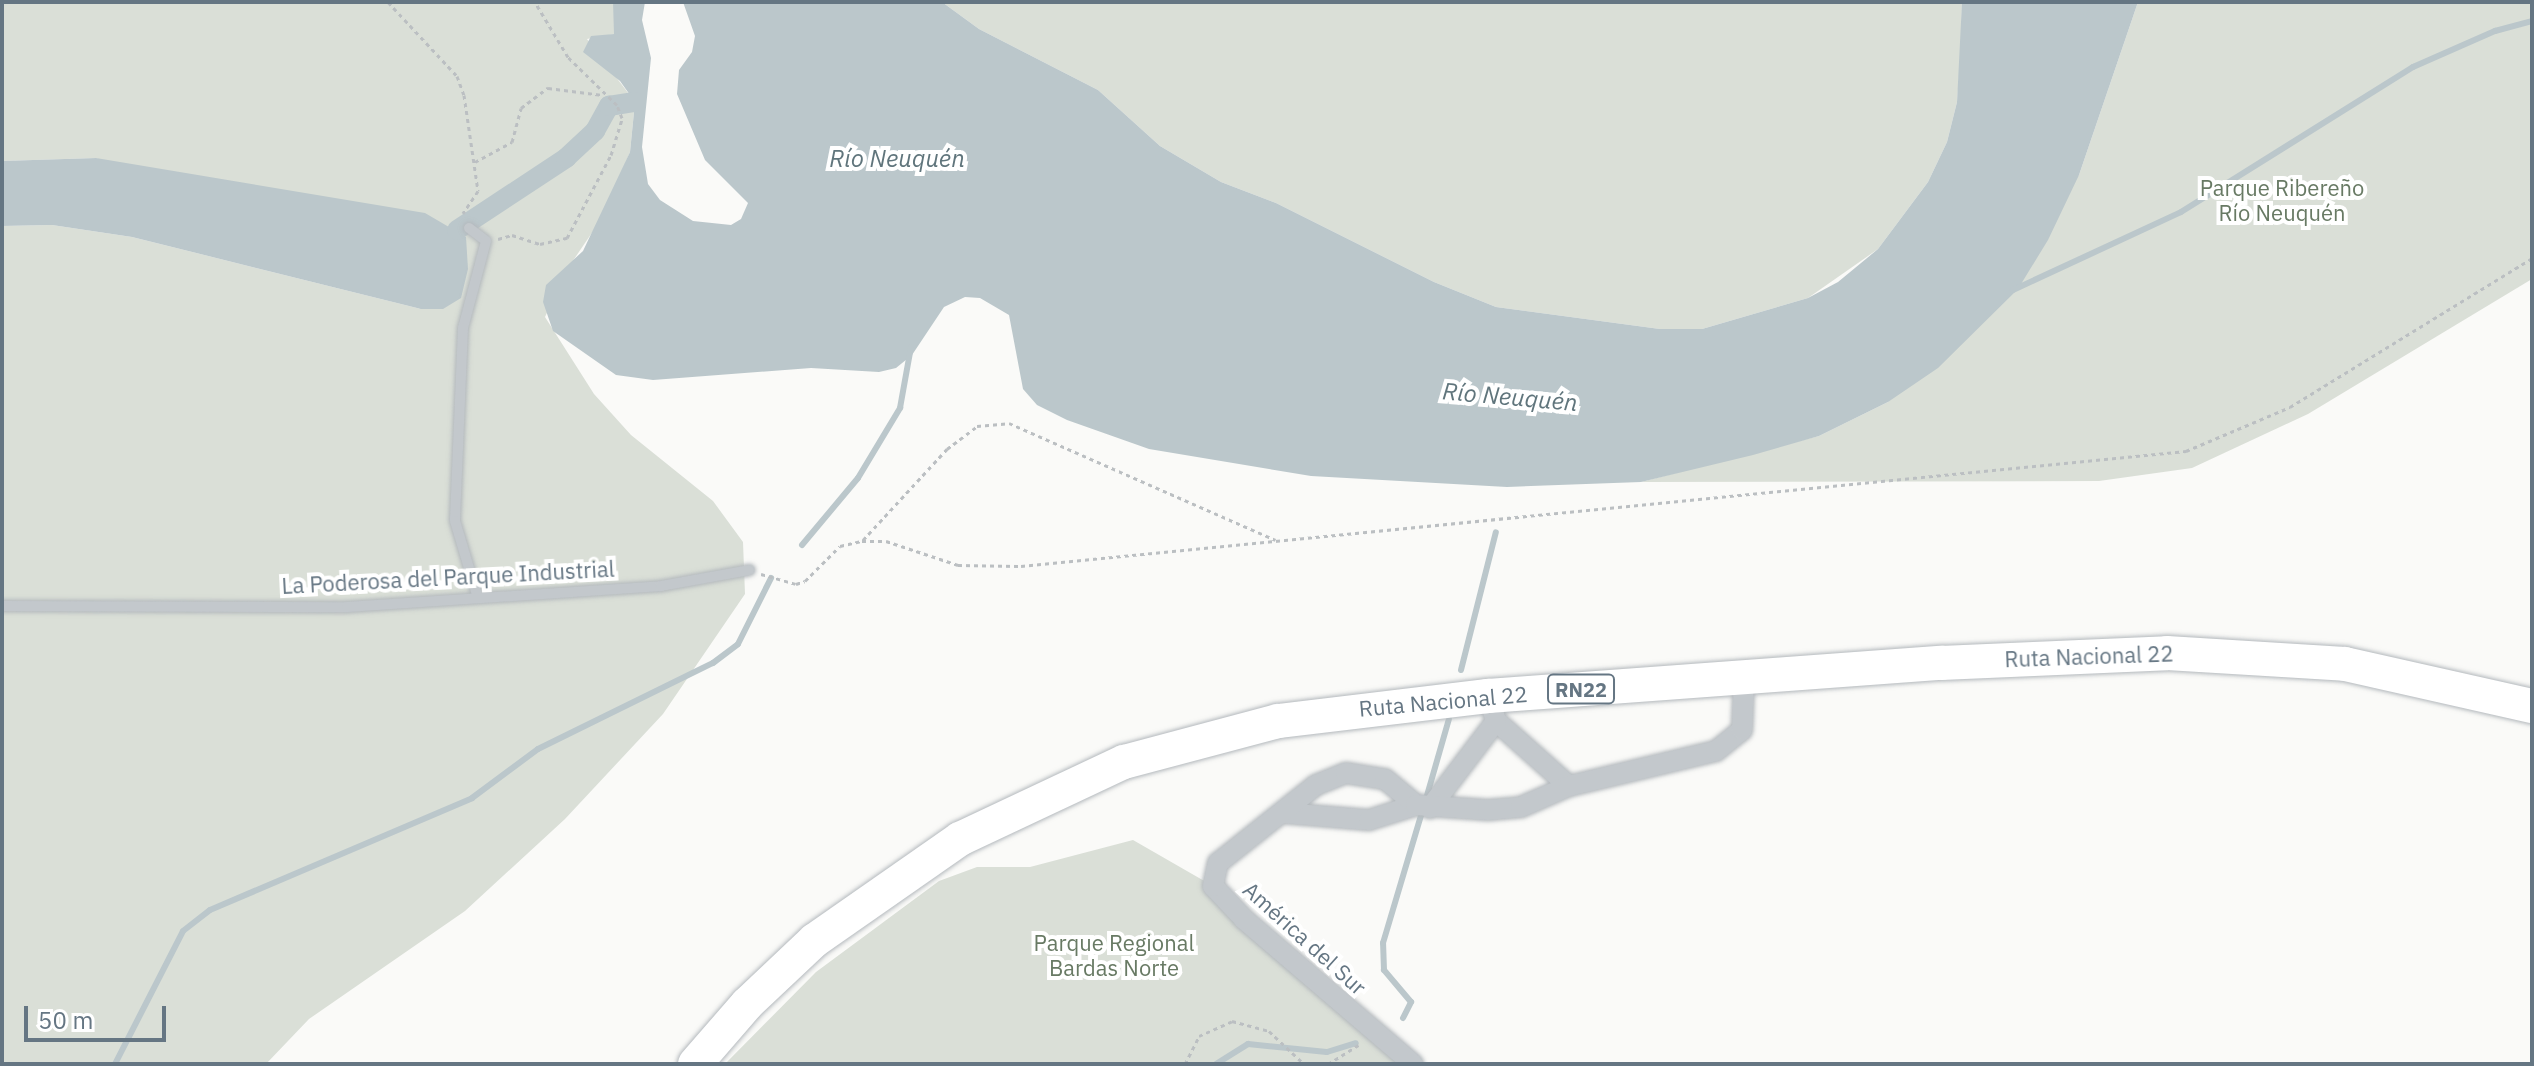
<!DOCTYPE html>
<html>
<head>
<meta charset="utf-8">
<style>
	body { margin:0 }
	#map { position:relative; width:2534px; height:1066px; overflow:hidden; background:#fafaf8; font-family:"IBM Plex Sans",sans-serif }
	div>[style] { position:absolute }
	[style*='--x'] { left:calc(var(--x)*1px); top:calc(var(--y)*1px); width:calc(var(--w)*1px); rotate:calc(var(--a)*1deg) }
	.green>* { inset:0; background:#dadfd7 }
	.water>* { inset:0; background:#bbc7cb }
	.stream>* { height:6px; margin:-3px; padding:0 3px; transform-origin:3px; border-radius:3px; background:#bbc7cb }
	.canal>* { height:20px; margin:-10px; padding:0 10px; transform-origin:10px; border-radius:10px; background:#bbc7cb }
	.path>* { height:3px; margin-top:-1.5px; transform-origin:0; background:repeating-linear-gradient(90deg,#bbbfc2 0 4px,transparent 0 8px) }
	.roads { filter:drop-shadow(0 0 2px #b4b9bd) drop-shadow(0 0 2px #b4b9bd) }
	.service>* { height:10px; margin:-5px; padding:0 5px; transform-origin:5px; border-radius:5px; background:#c3c8cc }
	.minor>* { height:20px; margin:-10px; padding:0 10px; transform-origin:10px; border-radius:10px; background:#c3c8cc }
	.trunk>* { height:34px; margin:-17px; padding:0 17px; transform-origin:17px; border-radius:17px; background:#fff }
	span { translate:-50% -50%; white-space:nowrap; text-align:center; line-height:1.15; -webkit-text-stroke:8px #fff; paint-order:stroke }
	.shield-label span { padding:2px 6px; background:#fff; border:2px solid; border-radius:6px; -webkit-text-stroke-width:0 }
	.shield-label { font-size:20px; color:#657683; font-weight:700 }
	.park-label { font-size:22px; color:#687a64 }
	.street-label { font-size:22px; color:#657683 }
	.water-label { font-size:24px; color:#60757c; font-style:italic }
	.frame { position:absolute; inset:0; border:4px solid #657683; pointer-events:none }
	.scale { position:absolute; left:24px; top:1006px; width:142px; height:36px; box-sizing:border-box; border:4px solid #657683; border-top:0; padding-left:10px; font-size:24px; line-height:28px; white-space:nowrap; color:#657683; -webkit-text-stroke:6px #fff; paint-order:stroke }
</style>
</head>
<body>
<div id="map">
	<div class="green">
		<i style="clip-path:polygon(2px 2px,613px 2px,616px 13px,614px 34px,587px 39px,635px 102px,630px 152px,602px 218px,568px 268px,545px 317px,594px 394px,631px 435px,713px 501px,743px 542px,745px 594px,663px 714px,565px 819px,465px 911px,309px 1019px,266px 1064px,2px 1064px,2px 226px,52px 225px,132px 237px,421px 309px,96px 158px,2px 161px)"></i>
		<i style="clip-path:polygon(942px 2px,1962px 2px,1961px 49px,1957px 102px,1947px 142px,1928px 182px,1878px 249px,1808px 298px,1702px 329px,1660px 329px,1496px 307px,1434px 282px,1276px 203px,1221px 182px,1160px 146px,1098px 90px,979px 29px)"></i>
		<i style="clip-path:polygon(2138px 2px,2532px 2px,2532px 279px,2308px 414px,2192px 468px,2099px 481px,1641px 482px,1819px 436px,1888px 402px,2079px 175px)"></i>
		<i style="clip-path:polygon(1133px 840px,1213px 886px,1413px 1064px,725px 1064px,816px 972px,939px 881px,977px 867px,1030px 867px)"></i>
	</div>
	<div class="water">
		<i style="clip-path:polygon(613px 2px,645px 2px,642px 20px,651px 58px,642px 147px,648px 184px,660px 200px,693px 221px,731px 225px,741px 219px,748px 203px,705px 160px,677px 94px,679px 70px,692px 52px,695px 36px,683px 2px,942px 2px,979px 29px,1098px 90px,1160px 146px,1221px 182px,1276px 203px,1434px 282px,1496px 307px,1660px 329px,1702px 329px,1808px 298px,1838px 282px,1878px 249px,1928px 182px,1947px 142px,1957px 102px,1962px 2px,2138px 2px,2079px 175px,2048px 240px,2018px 289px,1938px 368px,1888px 402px,1819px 436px,1753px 455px,1641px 482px,1507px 487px,1311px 476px,1149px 449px,1067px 420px,1037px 405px,1023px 389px,1009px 315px,980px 298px,965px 297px,944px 307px,912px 355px,896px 368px,879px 372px,811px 368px,653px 380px,616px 375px,553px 331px,543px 302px,546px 285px,583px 251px,630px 152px,635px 102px,620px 81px,583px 52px,591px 36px,614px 34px)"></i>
		<i style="clip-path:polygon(96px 158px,425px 213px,466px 237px,468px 269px,461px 298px,443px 309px,421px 309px,132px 237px,52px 225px,2px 226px,2px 161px)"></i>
	</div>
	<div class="stream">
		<i style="--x:2013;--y:290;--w:185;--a:-24.9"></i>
		<i style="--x:2181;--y:212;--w:274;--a:-32"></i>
		<i style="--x:2413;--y:67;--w:90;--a:-23.7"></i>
		<i style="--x:2495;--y:31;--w:38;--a:-15"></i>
		<i style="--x:802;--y:545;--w:87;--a:-50.1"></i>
		<i style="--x:858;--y:478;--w:82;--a:-59"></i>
		<i style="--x:900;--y:408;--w:62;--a:-79.8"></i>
		<i style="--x:1461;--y:670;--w:142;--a:-75.8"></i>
		<i style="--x:1426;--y:799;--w:83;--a:-74"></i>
		<i style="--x:1403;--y:1018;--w:18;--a:-63"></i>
		<i style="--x:1411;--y:1002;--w:42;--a:-130.2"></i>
		<i style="--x:1384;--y:970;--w:27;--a:-92"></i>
		<i style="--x:1383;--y:943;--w:137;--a:-73.4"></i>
		<i style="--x:115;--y:1064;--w:149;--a:-62.9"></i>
		<i style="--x:183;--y:931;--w:34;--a:-38"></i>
		<i style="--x:210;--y:910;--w:285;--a:-23.1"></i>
		<i style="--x:472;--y:798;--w:82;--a:-36.6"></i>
		<i style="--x:538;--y:749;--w:195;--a:-26.2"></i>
		<i style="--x:713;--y:663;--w:31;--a:-37"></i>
		<i style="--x:738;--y:644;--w:74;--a:-63.4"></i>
		<i style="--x:1216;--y:1064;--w:38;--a:-32"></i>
		<i style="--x:1248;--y:1044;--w:79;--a:5.8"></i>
		<i style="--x:1327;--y:1052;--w:30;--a:-17"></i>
	</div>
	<div class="canal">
		<i style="--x:457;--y:230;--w:131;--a:-33.4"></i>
		<i style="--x:566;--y:158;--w:40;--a:-43"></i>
		<i style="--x:595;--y:131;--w:29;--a:-61"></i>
		<i style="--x:609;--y:106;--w:26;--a:-9"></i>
	</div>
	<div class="path">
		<i style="--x:388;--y:2;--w:101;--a:47"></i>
		<i style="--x:457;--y:76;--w:20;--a:70"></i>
		<i style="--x:464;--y:95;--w:97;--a:81.7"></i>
		<i style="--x:478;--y:191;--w:27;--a:124"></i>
		<i style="--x:475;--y:162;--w:42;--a:-28.4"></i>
		<i style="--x:512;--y:142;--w:35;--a:-75"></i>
		<i style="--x:521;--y:108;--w:34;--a:-37"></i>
		<i style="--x:548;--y:88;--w:55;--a:7.3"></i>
		<i style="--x:498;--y:239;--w:15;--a:-16"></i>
		<i style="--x:512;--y:235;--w:29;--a:18"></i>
		<i style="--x:540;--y:244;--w:28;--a:-13"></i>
		<i style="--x:567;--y:238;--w:94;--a:-62.1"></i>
		<i style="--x:611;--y:155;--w:39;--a:-73"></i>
		<i style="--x:622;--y:118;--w:14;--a:-111"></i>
		<i style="--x:617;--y:105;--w:69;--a:-135.6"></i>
		<i style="--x:568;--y:57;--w:64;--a:-121"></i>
		<i style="--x:863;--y:540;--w:124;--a:-47.3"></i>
		<i style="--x:947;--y:449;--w:38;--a:-37"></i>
		<i style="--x:977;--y:426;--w:32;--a:-5"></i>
		<i style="--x:1009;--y:423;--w:291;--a:23.7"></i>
		<i style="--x:761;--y:574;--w:36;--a:16"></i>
		<i style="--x:796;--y:584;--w:9;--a:-18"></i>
		<i style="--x:805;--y:581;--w:49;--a:-45"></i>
		<i style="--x:840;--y:546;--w:23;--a:-13"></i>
		<i style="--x:862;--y:541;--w:24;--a:0"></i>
		<i style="--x:886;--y:541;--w:76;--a:18.4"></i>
		<i style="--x:958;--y:565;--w:63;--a:0.9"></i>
		<i style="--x:1021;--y:566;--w:1171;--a:-5.64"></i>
		<i style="--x:2186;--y:451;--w:113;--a:-22.9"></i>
		<i style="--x:2290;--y:407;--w:284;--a:-31.6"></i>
		<i style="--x:1185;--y:1064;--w:31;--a:-63"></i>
		<i style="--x:1199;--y:1036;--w:36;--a:-24"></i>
		<i style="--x:1232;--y:1021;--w:38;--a:15"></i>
		<i style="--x:1269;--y:1031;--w:48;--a:43.3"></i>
		<i style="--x:1328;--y:1064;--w:36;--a:-32"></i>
	</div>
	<div class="roads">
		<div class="service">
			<i style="--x:469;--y:228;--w:21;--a:37"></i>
			<i style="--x:486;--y:241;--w:90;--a:104.8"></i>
			<i style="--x:463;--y:328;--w:193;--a:92.4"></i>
			<i style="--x:455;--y:521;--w:80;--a:73.4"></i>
			<i style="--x:2;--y:606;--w:345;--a:0.2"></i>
			<i style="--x:347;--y:607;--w:315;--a:-3.8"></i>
			<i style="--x:661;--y:586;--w:90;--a:-10.2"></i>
		</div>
		<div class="minor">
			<i style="--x:1488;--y:696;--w:26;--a:72"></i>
			<i style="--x:1496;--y:721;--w:98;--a:41.7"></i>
			<i style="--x:1430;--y:808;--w:109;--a:-52.8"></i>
			<i style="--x:1284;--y:813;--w:85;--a:4.7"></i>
			<i style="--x:1369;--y:820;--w:49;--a:-17.7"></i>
			<i style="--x:1413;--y:1064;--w:223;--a:-139.4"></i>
			<i style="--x:1244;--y:919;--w:45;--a:-133.2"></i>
			<i style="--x:1213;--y:886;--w:24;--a:-78"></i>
			<i style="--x:1218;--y:863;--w:125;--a:-38.5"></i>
			<i style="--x:1316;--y:785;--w:32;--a:-22"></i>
			<i style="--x:1346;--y:773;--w:39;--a:9"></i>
			<i style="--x:1385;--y:779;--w:40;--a:40"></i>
			<i style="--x:1416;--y:805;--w:72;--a:4"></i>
			<i style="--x:1488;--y:810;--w:33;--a:-5"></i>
			<i style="--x:1521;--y:807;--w:52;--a:-23.6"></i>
			<i style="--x:1569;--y:786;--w:151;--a:-13.4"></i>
			<i style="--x:1716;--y:751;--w:33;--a:-39"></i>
			<i style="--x:1742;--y:730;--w:52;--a:-87.8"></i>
		</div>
		<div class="trunk">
			<i style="--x:695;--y:1064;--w:79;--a:-49.1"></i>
			<i style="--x:747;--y:1004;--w:93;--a:-43.3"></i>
			<i style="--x:815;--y:940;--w:177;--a:-34.9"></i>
			<i style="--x:960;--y:839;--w:181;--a:-25.2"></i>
			<i style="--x:1124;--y:762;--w:159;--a:-14.9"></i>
			<i style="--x:1278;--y:721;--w:211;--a:-6.8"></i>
			<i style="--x:1488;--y:696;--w:454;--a:-4.2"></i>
			<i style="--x:1941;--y:663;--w:226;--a:-2.5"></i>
			<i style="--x:2167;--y:653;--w:178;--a:3.5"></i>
			<i style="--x:2345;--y:664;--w:192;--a:12.7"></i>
		</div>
	</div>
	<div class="shield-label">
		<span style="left:1581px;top:689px">RN22</span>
	</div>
	<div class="park-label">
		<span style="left:2282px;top:200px">Parque Ribereño<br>Río Neuquén</span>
		<span style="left:1114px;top:955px">Parque Regional<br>Bardas Norte</span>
	</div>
	<div class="street-label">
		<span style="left:448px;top:577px;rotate:-3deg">La Poderosa del Parque Industrial</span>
		<span style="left:2089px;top:656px;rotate:-2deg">Ruta Nacional 22</span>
		<span style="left:1443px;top:701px;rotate:-5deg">Ruta Nacional 22</span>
		<span style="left:1305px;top:938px;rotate:42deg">América del Sur</span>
	</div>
	<div class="water-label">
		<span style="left:897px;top:159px">Río Neuquén</span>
		<span style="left:1510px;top:397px;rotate:5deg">Río Neuquén</span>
	</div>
	<div class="frame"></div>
	<div class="scale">50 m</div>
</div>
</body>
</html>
